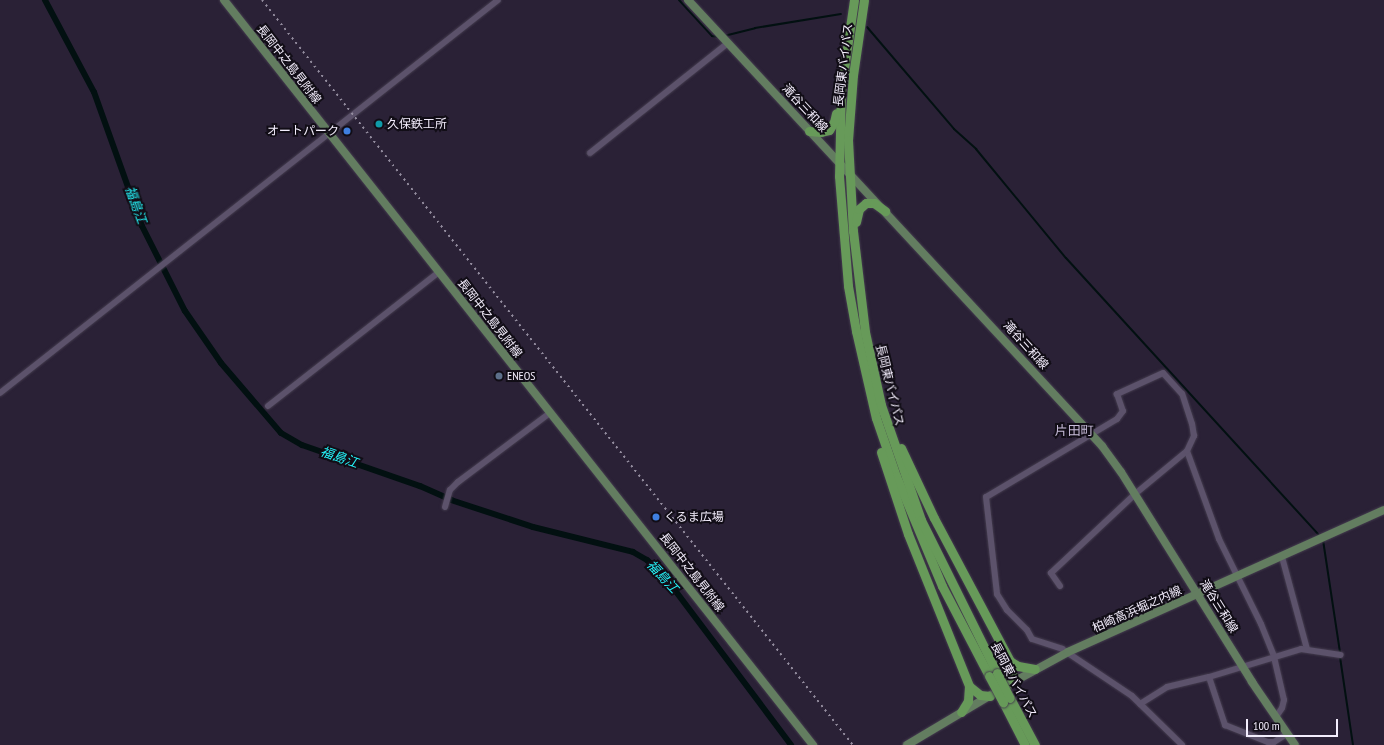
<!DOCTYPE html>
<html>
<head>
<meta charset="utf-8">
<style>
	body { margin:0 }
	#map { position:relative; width:1384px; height:745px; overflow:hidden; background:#2a2136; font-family:"PT Sans Narrow","Noto Sans JP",sans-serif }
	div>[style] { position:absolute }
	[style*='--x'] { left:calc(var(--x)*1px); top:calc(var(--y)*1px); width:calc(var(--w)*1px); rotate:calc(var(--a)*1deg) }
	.stream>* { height:2px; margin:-1px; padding:0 1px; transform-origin:1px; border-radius:1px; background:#021011 }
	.canal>* { height:6px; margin:-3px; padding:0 3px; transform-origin:3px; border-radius:3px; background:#021011 }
	.roads { filter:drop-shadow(0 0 1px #443c4e) drop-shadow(0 0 1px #443c4e) }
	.minor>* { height:6px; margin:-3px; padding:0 3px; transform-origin:3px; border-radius:3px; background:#5c526b }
	.major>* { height:8px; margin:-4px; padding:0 4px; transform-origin:4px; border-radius:4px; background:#637d60 }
	.highway>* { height:9px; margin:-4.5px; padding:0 4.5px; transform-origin:4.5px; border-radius:4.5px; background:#679a59 }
	.rail>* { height:2px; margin-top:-1px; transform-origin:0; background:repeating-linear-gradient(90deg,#938c9e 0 2px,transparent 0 6px) }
	.bridges { filter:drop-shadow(0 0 1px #443c4e) drop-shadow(0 0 1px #443c4e) }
	.highway-bridge>* { height:9px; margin:-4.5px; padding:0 4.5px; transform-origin:4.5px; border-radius:4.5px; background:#679a59 }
	.dots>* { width:11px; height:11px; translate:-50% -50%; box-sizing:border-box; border:2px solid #110d16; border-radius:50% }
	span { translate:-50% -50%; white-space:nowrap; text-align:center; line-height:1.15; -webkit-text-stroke:4px #110d16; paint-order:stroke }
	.street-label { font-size:12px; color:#f3edfc }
	.poi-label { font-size:12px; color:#f3edfc }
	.left { translate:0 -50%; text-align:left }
	.right { translate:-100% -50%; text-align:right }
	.water-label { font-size:13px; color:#25f3f8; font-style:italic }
	.neighbourhood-label { font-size:13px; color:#c7bbd8 }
	.scale { position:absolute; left:1246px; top:719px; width:92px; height:18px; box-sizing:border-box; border:2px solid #f3edfc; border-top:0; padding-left:5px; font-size:12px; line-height:14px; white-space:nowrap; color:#f3edfc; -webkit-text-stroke:3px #110d16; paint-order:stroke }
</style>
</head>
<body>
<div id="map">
	<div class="stream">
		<i style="--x:679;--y:0;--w:49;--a:47.5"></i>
		<i style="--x:712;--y:36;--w:8;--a:7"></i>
		<i style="--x:867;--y:27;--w:134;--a:49.5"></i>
		<i style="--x:954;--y:129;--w:30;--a:42"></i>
		<i style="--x:976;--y:149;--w:141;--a:50.5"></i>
		<i style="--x:1066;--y:258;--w:378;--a:47.6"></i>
		<i style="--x:724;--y:36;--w:32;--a:-14"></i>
		<i style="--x:755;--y:28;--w:87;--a:-9.2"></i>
		<i style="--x:1323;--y:540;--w:114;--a:81.4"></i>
		<i style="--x:1340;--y:657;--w:89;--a:81.6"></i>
	</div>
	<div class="canal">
		<i style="--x:45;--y:0;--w:104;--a:62"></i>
		<i style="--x:94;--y:92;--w:142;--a:70.3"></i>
		<i style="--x:142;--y:226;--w:95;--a:63.2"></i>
		<i style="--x:185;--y:311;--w:63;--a:55.3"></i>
		<i style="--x:221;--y:363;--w:92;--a:49.4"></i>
		<i style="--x:281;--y:433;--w:24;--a:30"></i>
		<i style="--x:302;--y:445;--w:125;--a:19.2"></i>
		<i style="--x:420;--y:486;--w:34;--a:24"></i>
		<i style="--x:451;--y:500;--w:86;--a:18.2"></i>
		<i style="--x:533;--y:527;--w:103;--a:14"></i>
		<i style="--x:633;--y:552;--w:16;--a:30"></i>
		<i style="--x:647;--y:560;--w:25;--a:43"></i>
		<i style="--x:665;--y:577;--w:210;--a:53.1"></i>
	</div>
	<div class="roads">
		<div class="minor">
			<i style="--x:590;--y:153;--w:176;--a:-38.6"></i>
			<i style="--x:0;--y:393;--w:634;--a:-38.28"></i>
			<i style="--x:268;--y:406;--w:217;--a:-38.1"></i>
			<i style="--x:1187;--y:451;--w:94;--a:70"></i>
			<i style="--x:1219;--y:539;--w:95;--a:63.7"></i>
			<i style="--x:1261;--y:624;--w:35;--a:68"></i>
			<i style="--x:1274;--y:657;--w:44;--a:76.9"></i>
			<i style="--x:1284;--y:700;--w:8;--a:104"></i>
			<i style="--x:1282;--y:708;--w:11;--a:124"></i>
			<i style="--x:445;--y:507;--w:18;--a:-74"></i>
			<i style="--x:450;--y:490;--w:11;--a:-45"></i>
			<i style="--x:458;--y:482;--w:115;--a:-36.9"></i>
			<i style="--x:1282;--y:557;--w:95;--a:74.8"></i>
			<i style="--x:1060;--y:586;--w:16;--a:-125"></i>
			<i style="--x:1051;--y:573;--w:115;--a:-43.2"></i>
			<i style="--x:1135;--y:494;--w:67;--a:-39.6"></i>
			<i style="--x:1187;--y:451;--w:17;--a:-65"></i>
			<i style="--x:1194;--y:436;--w:12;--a:-99"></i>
			<i style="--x:1192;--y:424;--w:32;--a:-108"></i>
			<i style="--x:1182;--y:394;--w:28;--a:-132"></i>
			<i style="--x:1163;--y:373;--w:51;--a:155.5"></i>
			<i style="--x:1117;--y:394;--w:18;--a:71"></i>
			<i style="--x:1123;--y:411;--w:10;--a:127"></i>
			<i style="--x:1117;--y:419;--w:152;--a:149.2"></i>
			<i style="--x:986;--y:497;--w:98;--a:83.5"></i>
			<i style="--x:997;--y:594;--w:19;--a:58"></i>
			<i style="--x:1007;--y:610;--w:28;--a:45"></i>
			<i style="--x:1027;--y:630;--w:10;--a:61"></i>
			<i style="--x:1032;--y:639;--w:32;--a:18"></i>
			<i style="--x:1062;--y:649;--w:84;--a:33.9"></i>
			<i style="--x:1132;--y:696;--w:70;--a:44.4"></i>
			<i style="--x:1209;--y:677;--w:51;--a:71.6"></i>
			<i style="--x:1225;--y:725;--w:46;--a:21.6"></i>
			<i style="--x:1268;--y:742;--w:6;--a:0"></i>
			<i style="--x:1274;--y:742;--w:15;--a:-32"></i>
			<i style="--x:1140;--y:704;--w:32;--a:-32"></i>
			<i style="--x:1167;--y:687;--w:43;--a:-13.4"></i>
			<i style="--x:1209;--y:677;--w:96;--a:-16.9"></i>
			<i style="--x:1301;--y:649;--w:40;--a:8.5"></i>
		</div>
		<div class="major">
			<i style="--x:224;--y:0;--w:950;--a:51.67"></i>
			<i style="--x:688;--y:0;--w:609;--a:47.13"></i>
			<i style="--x:1102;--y:446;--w:32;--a:54"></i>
			<i style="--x:1121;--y:472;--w:248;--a:58"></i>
			<i style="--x:1252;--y:682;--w:76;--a:55.7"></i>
			<i style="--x:1006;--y:686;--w:71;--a:-28.7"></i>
			<i style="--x:1068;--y:652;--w:346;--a:-24.2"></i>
			<i style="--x:907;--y:745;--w:98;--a:-30.8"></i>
		</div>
		<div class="highway">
			<i style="--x:854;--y:0;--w:90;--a:98.3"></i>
			<i style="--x:841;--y:89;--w:87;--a:91.3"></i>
			<i style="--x:839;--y:176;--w:110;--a:85.3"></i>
			<i style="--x:848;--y:286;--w:46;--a:79.9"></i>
			<i style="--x:856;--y:331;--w:89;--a:77.1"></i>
			<i style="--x:876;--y:418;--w:61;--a:71"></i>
			<i style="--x:896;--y:476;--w:119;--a:67.3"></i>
			<i style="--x:942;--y:586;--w:102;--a:62.4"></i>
			<i style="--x:864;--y:0;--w:76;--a:98.3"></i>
			<i style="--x:853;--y:75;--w:65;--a:94.4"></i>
			<i style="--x:848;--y:140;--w:91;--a:86.9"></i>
			<i style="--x:853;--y:231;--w:102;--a:83.2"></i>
			<i style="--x:865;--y:332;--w:75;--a:77.6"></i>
			<i style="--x:881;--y:405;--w:122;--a:70.8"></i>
			<i style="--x:921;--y:520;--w:171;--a:63.6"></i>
			<i style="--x:809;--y:131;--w:12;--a:5"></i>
			<i style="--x:821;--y:132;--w:8;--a:-14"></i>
			<i style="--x:829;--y:130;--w:9;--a:-58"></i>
			<i style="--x:834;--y:122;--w:9;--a:-77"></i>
			<i style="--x:856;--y:222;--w:13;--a:-77"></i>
			<i style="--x:859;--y:209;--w:9;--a:-41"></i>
			<i style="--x:866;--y:203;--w:8;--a:0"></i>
			<i style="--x:874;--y:203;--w:14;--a:36"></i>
			<i style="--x:901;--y:448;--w:77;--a:64.8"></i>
			<i style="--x:934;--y:518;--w:162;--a:62"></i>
			<i style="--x:1010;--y:661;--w:12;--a:81"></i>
			<i style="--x:1012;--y:673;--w:12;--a:110"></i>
			<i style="--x:881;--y:452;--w:86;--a:71.8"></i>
			<i style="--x:908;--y:534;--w:164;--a:68.1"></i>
			<i style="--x:969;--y:686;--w:15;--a:94"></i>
			<i style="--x:968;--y:701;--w:13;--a:122"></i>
			<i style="--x:1010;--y:661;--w:9;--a:32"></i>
			<i style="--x:1018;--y:666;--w:17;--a:10"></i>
			<i style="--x:969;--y:686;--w:14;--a:39"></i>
			<i style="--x:980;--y:695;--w:10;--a:6"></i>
			<i style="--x:1010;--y:698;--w:53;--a:62"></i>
			<i style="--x:1003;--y:702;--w:48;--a:62.9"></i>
		</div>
	</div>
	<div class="rail">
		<i style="--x:262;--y:0;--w:951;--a:51.58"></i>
	</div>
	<div class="bridges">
		<div class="highway-bridge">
			<i style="--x:997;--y:673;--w:28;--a:63"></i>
			<i style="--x:989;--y:676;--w:30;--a:62"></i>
		</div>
	</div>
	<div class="dots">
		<i style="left:379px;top:124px;background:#0f9aa8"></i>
		<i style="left:347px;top:131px;background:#3f7fe0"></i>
		<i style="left:499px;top:376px;background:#5c6f8a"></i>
		<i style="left:656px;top:517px;background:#3f7fe0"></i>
	</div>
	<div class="street-label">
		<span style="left:289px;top:64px;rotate:52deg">長岡中之島見附線</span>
		<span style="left:843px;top:65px;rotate:-83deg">長岡東バイパス</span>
		<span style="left:805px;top:108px;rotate:47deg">滝谷三和線</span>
		<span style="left:490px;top:318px;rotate:52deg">長岡中之島見附線</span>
		<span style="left:1026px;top:345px;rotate:48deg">滝谷三和線</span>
		<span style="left:890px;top:385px;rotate:76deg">長岡東バイパス</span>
		<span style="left:692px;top:572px;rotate:52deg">長岡中之島見附線</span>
		<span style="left:1219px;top:606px;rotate:58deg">滝谷三和線</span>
		<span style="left:1137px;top:609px;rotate:-24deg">柏崎高浜堀之内線</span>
		<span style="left:1014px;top:680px;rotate:62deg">長岡東バイパス</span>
	</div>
	<div class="poi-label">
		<span class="left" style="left:387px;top:124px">久保鉄工所</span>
		<span class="right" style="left:339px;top:131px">オートパーク</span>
		<span class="left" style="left:507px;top:376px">ENEOS</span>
		<span class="left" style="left:664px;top:517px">くるま広場</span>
	</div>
	<div class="water-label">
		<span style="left:135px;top:205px;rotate:70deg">福島江</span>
		<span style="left:339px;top:458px;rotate:19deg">福島江</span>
		<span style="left:662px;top:577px;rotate:47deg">福島江</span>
	</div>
	<div class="neighbourhood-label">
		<span style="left:1074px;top:431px">片田町</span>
	</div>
	<div class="scale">100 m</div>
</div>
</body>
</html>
